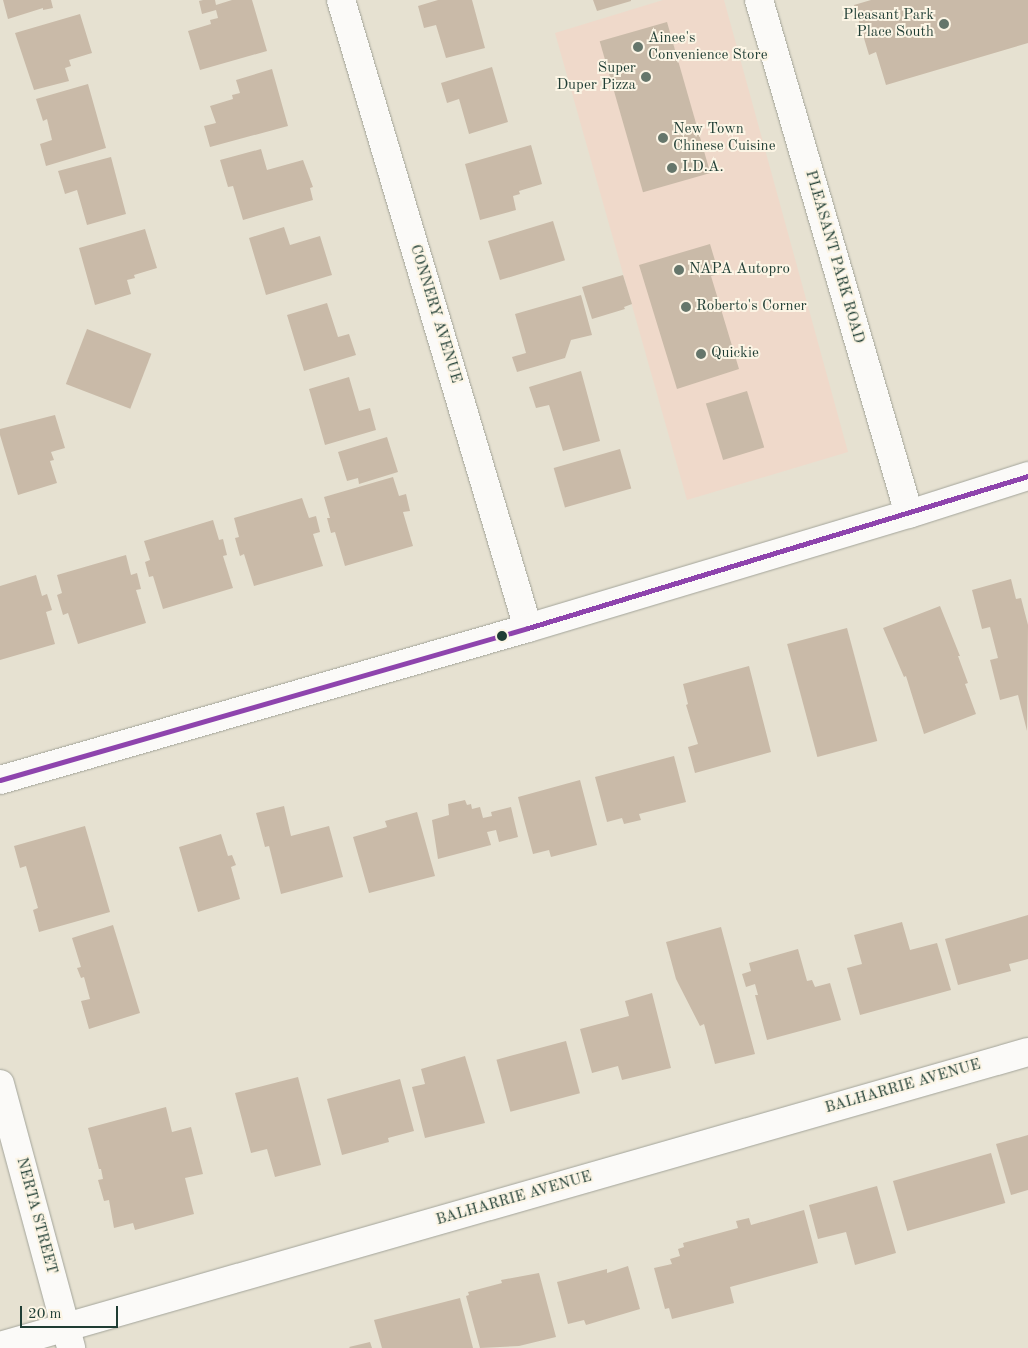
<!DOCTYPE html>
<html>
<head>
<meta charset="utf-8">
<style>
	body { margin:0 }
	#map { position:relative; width:1028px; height:1348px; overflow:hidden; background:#e6e1d1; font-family:"Old Standard TT",serif }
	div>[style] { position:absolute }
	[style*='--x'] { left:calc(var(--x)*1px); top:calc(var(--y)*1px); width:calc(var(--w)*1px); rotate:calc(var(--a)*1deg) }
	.built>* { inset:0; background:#efd9ca }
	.building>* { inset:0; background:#c9baa8; transform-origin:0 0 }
	.roads { filter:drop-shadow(0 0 1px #a3a49a) drop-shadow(0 0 1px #a3a49a) }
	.minor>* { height:28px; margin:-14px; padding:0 14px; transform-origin:14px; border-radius:14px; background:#fbfaf8 }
	.bus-1>* { height:5px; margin:-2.5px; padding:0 2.5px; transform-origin:2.5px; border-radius:2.5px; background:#8e44ad }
	.dots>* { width:14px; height:14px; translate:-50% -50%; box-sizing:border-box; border:2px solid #fcf5e5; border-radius:50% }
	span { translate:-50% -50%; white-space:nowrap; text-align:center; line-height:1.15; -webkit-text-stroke:4px #fcf5e5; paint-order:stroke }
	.poi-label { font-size:15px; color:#1f3d34 }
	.right { translate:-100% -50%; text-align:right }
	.left { translate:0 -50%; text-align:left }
	.street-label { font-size:15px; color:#1f3d34 }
	.scale { position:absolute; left:20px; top:1306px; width:98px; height:22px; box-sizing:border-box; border:2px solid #1f3d34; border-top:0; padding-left:6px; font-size:15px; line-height:18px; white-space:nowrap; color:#1f3d34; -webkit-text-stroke:4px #fcf5e5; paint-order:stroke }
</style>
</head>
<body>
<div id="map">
	<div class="built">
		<i style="clip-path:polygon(663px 0,724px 0,848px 452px,687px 500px,555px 33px)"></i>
	</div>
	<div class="building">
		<i style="clip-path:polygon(3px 0,51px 0,53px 8px,43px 10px,43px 8px,8px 19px)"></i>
		<i style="clip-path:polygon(203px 0,215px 0,216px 5px,232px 0,252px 0,267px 51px,200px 70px,188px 31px,211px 24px,210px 20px,218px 18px,216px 10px,202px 14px,199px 1px)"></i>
		<i style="clip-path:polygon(438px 0,472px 0,485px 48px,446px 58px,436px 25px,424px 28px,418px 6px)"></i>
		<i style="clip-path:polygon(593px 0,631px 0,631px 1px,597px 11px)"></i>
		<i style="clip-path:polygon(871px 0,1028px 0,1028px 43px,886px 85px,876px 52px,869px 55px,854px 5px)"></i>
		<i style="clip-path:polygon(80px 14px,92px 53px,69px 60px,71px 66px,65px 68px,69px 81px,34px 90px,15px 33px)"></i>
		<i style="left:667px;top:22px;width:157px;height:70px;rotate:74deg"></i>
		<i style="clip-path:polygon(492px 67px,508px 122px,469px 134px,459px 99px,447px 103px,441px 83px)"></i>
		<i style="clip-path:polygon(272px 69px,288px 126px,210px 147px,204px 126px,216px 123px,210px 106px,233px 99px,232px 95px,240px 93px,236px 80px)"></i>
		<i style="clip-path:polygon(88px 84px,106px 148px,46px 166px,40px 144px,52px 140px,47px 119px,43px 121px,36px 99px)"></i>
		<i style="clip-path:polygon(531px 145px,542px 184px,519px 191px,520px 194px,513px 196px,516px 210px,480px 220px,465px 164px)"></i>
		<i style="clip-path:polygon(261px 149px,267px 170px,303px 160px,313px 187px,310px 188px,313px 200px,243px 220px,233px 186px,228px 187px,220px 160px)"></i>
		<i style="clip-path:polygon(111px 157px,126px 214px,87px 225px,77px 190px,65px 194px,58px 171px)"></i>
		<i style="left:553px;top:221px;width:41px;height:68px;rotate:73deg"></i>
		<i style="clip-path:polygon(284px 227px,290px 245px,320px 236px,332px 275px,266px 295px,249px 238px)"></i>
		<i style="clip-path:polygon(145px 229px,157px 268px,134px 275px,135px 278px,127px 280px,131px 294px,95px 305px,79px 248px)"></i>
		<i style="clip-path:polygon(710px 244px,719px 274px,711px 276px,739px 369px,677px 389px,639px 265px)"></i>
		<i style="clip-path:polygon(623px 275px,632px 304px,624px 307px,625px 309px,592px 319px,582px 287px)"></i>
		<i style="clip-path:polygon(581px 295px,592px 335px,571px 340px,565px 358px,517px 372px,512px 357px,526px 353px,515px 314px)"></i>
		<i style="clip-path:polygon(327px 303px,338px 337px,349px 334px,356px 355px,304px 371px,287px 315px)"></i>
		<i style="left:87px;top:329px;width:69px;height:59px;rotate:21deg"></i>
		<i style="clip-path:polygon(581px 371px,600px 441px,563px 451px,549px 405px,536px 408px,529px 387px)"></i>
		<i style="clip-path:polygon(349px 377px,359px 411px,370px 408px,376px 430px,325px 445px,309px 389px)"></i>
		<i style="left:747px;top:391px;width:59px;height:43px;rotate:73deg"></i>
		<i style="clip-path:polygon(55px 415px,65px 448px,51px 452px,54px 460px,50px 461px,57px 483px,18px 495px,0 435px,0 429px)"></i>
		<i style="clip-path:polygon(387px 437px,398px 472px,359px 484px,358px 478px,347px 481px,338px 452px)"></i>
		<i style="left:620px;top:449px;width:41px;height:69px;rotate:74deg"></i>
		<i style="clip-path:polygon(393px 477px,399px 496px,406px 494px,410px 511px,403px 512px,413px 546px,345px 566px,335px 532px,331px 533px,327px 518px,330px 518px,324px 497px)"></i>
		<i style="clip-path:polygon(302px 498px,309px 518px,316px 516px,320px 532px,313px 534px,323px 566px,254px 586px,244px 554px,240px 556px,235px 538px,239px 537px,234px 518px)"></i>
		<i style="clip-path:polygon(213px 520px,219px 540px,223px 539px,227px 555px,223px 556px,233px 588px,163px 609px,153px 576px,149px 577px,145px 562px,150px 560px,144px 541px)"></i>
		<i style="clip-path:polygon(126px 555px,131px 575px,137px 573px,141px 589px,136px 590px,146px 623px,78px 644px,68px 613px,63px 615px,57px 595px,62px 593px,57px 575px)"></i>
		<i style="clip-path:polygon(36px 575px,42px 596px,47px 594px,52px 610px,46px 612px,55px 644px,0 660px,0 586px)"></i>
		<i style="clip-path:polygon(1011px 579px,1016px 599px,1021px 598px,1028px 625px,1027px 731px,1018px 695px,1000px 700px,990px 660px,998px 658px,990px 627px,982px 629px,972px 590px)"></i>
		<i style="clip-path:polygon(940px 606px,960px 656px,958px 656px,968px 683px,965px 684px,976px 714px,924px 734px,906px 676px,904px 677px,883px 628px)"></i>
		<i style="left:847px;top:628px;width:117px;height:62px;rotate:75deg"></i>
		<i style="clip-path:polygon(749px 666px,771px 752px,695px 773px,688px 747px,698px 744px,686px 705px,688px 704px,683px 684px)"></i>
		<i style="clip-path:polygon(674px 756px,686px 802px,639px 814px,641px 820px,624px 824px,622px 818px,607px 822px,595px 777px)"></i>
		<i style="clip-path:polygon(580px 780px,597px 845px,551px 857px,549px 850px,533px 854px,518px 797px)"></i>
		<i style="clip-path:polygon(465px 800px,467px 805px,471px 804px,472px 809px,480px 807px,483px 818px,492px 816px,491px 812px,511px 807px,518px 837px,499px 842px,496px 830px,487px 832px,491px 845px,438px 859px,432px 820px,449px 815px,448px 804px)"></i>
		<i style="clip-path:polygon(284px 806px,291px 836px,329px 826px,343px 877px,281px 894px,269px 846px,265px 847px,256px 813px)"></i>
		<i style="clip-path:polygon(417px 812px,435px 876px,369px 893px,353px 837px,387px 827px,385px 821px)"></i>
		<i style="clip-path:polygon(85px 826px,110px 912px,39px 932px,33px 910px,38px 908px,26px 866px,20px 868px,14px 846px)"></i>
		<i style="clip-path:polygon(221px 834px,228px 856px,232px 855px,236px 865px,231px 867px,240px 899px,198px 912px,179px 847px)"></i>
		<i style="clip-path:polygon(1028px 915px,1028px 959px,1009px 964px,1011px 971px,958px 985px,945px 939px)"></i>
		<i style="clip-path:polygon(902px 922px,910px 950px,937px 943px,951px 990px,860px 1015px,847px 968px,862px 964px,854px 935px)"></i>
		<i style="clip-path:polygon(113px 925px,140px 1013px,89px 1029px,81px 1001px,90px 999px,84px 977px,81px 978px,77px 968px,81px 967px,72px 938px)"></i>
		<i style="clip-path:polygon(721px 927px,755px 1054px,715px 1064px,704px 1024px,700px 1026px,676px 979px,666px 942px)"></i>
		<i style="clip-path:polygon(798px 949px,807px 981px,812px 980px,815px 987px,830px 983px,841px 1020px,767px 1040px,755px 995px,758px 995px,755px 984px,746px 987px,742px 974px,751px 971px,749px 963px)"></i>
		<i style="clip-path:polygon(652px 993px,671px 1068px,622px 1080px,618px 1066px,592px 1073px,580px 1029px,629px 1016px,625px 1001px)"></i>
		<i style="left:566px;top:1041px;width:54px;height:72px;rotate:75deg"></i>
		<i style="clip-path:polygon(465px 1056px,485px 1123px,425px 1138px,412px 1087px,425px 1084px,421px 1069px)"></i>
		<i style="clip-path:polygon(298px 1077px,321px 1165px,275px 1177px,267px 1149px,251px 1153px,235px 1093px)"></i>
		<i style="clip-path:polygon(400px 1079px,414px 1131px,388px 1138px,389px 1142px,342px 1155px,327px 1099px)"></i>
		<i style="clip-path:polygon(166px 1107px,172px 1132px,191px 1127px,203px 1174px,185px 1178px,194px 1214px,135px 1230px,133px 1223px,114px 1228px,109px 1200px,104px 1201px,98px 1180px,103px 1179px,101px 1169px,99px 1169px,88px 1128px)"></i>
		<i style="clip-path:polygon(1028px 1135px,1028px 1190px,1011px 1195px,996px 1144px)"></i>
		<i style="left:991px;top:1153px;width:52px;height:102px;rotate:74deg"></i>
		<i style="clip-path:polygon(877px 1186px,896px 1253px,855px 1265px,846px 1232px,818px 1239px,809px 1205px)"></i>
		<i style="clip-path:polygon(804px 1210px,818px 1263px,730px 1287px,734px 1303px,672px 1319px,669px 1308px,665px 1309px,654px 1268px,672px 1264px,670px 1259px,680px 1256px,678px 1249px,684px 1247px,683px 1243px,738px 1228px,736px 1221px,749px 1218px,751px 1225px)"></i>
		<i style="clip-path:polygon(628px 1266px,640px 1309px,586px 1325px,584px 1320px,568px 1324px,557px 1282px,607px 1269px,607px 1273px)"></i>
		<i style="clip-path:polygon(539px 1273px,556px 1337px,519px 1346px,480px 1348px,466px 1296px,469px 1295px,468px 1292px,502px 1283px,501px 1280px)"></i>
		<i style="clip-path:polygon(460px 1298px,473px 1348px,382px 1348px,374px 1320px)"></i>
		<i style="clip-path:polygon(370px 1342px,372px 1348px,350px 1348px,349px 1347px)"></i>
	</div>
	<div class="roads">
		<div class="minor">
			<i style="--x:341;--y:0;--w:655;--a:73.42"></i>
			<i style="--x:759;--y:0;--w:535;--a:73.73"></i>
			<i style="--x:0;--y:780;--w:549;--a:-16.06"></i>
			<i style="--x:528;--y:628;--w:398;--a:-16.7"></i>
			<i style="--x:909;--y:514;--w:125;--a:-17.7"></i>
			<i style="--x:0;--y:1084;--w:273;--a:74.9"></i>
			<i style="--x:0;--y:1346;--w:1069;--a:-15.96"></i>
		</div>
	</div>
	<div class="bus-1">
		<i style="--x:0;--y:780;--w:549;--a:-16.06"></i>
		<i style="--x:528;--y:628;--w:523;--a:-16.91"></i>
	</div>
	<div class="dots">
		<i style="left:944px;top:24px;background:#65766b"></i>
		<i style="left:638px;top:47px;background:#65766b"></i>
		<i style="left:646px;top:77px;background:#65766b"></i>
		<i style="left:663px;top:138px;background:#65766b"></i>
		<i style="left:672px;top:168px;background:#65766b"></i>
		<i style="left:679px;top:270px;background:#65766b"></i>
		<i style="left:686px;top:307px;background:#65766b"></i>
		<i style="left:701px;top:354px;background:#65766b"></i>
		<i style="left:502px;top:636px;background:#1f3d34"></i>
	</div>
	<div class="poi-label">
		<span class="right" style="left:934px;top:24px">Pleasant Park<br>Place South</span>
		<span class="left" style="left:648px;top:47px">Ainee's<br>Convenience Store</span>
		<span class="right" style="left:636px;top:77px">Super<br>Duper Pizza</span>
		<span class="left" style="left:673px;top:138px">New Town<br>Chinese Cuisine</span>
		<span class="left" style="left:682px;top:168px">I.D.A.</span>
		<span class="left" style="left:689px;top:270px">NAPA Autopro</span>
		<span class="left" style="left:696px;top:307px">Roberto's Corner</span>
		<span class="left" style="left:711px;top:354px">Quickie</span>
	</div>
	<div class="street-label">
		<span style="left:834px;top:257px;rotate:74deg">PLEASANT PARK ROAD</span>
		<span style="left:435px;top:314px;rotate:73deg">CONNERY AVENUE</span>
		<span style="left:903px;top:1087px;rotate:-16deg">BALHARRIE AVENUE</span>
		<span style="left:514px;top:1199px;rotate:-16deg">BALHARRIE AVENUE</span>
		<span style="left:36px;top:1216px;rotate:75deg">NERTA STREET</span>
	</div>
	<div class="scale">20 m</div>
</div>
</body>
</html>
